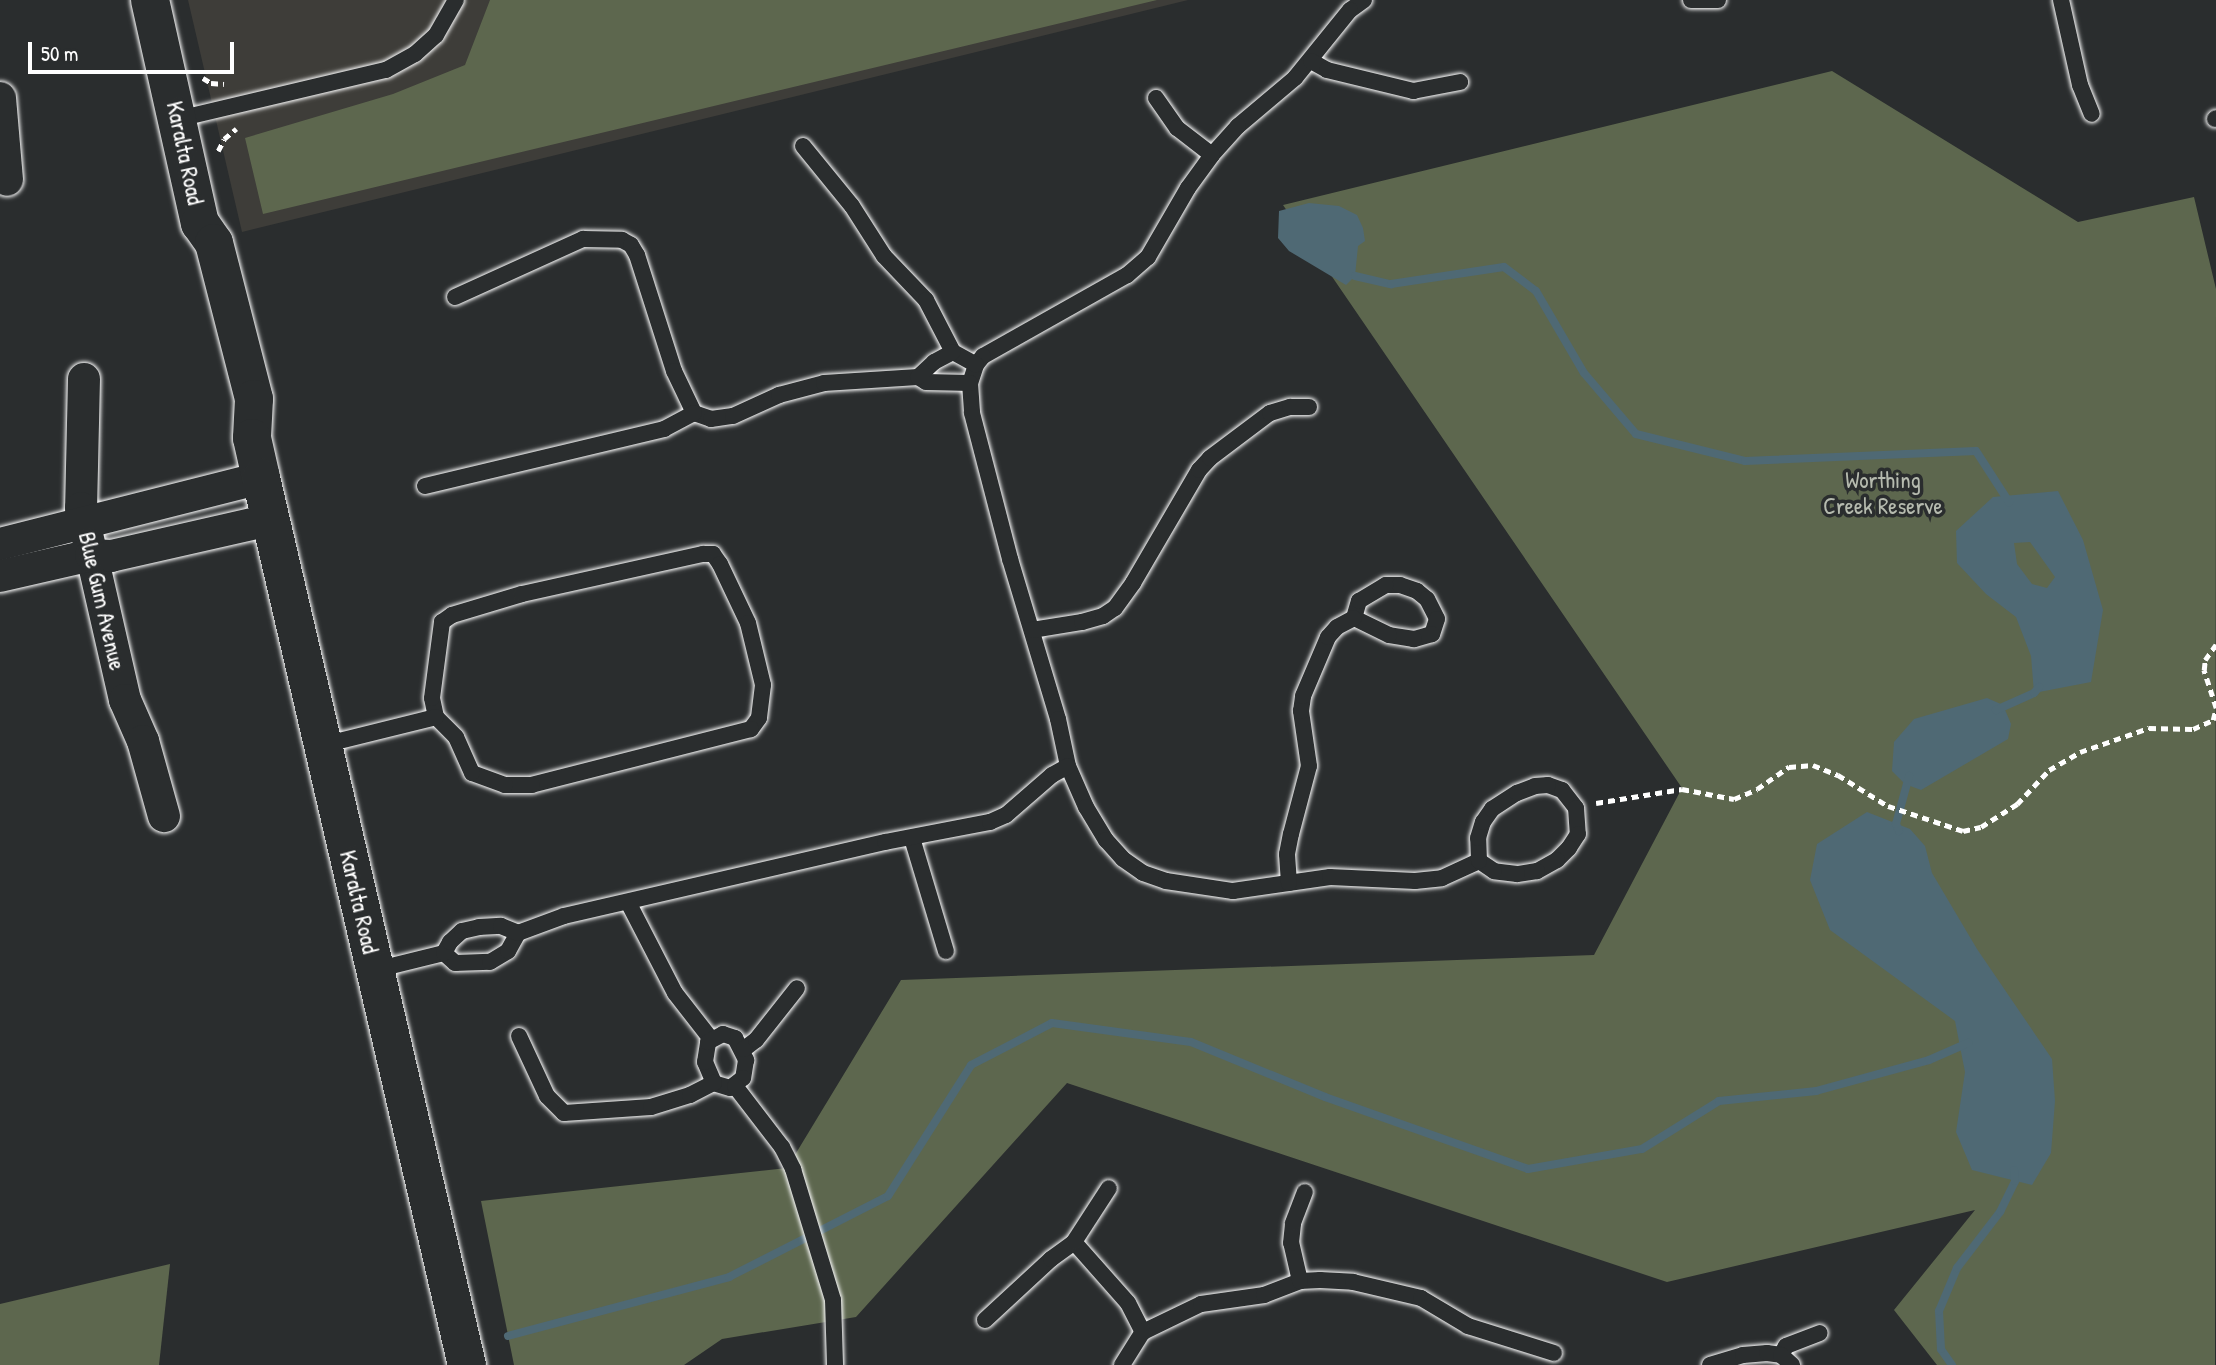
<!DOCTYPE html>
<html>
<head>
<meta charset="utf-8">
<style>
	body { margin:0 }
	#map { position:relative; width:2216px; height:1365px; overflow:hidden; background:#2a2d2e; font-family:"Patrick Hand",sans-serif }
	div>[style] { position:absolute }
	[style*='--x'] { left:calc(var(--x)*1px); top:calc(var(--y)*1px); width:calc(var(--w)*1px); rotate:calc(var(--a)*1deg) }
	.built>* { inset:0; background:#3e3d39 }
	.green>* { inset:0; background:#5d674e }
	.water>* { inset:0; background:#4f6974 }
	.stream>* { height:8px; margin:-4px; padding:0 4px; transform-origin:4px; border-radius:4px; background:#4f6974 }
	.path>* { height:4.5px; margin-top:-2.25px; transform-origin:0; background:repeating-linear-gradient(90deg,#fff 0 7px,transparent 0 12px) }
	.roads { filter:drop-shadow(0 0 2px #fff) drop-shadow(0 0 2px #fff) }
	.service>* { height:16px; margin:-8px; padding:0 8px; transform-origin:8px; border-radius:8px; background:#2a2d2e }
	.minor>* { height:32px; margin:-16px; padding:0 16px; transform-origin:16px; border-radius:16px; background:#2a2d2e }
	.tertiary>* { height:38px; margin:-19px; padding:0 19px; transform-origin:19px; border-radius:19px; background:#2a2d2e }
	span { translate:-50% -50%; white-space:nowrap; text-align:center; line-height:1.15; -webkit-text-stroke:7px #2a2d2e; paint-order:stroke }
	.street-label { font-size:23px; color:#fff }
	.park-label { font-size:23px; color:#b6bbaf }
	.scale { position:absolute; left:28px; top:42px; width:206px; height:32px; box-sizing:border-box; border:4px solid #fff; border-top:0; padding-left:9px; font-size:21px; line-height:24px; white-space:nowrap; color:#fff; -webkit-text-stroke:5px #2a2d2e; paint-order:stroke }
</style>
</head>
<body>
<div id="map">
	<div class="built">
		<i style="clip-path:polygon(188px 0,1188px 0,242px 232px)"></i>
	</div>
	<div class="green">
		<i style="clip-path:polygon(490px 0,1157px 0,263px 214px,245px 138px,393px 94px,465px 65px)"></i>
		<i style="clip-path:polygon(1832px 71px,2078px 222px,2194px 197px,2216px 289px,2215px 1365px,1937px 1365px,1894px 1310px,1975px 1210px,1667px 1282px,1067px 1083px,856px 1317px,722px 1339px,684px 1365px,514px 1365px,481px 1201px,787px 1168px,901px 980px,1594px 955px,1682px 788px,1283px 205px)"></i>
		<i style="clip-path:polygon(170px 1264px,159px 1365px,0 1365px,0 1304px)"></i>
	</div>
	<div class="water">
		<i style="clip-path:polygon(1309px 203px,1339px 206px,1357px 215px,1363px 228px,1365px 241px,1358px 246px,1355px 276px,1346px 285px,1289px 251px,1278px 238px,1279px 211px)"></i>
		<i style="clip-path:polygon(evenodd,2058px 491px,2083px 540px,2103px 610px,2091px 682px,2034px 693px,2031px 656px,2016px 617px,1986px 594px,1957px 563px,1956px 531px,1993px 497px,2058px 491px,2030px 542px,2055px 577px,2047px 588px,2032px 584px,2017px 564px,2014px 543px,2030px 542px)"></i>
		<i style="clip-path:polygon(1987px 698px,2003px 705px,2011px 724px,2008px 739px,1921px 790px,1905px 784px,1892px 771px,1894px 742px,1914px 719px)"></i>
		<i style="clip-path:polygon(1867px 812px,1910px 829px,1925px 846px,1932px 873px,1977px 949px,2052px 1059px,2055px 1101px,2051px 1153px,2032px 1185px,1972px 1170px,1956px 1132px,1965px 1072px,1955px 1021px,1830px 930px,1810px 880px,1817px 844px)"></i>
	</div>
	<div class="stream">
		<i style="--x:1355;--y:276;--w:37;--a:13"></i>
		<i style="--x:1391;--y:284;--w:114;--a:-8.6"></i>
		<i style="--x:1504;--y:267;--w:40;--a:37"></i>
		<i style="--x:1536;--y:291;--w:95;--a:59.7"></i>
		<i style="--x:1584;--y:373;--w:80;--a:49.6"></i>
		<i style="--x:1636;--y:434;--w:112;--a:13.9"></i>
		<i style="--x:1745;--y:461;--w:231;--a:-2.5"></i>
		<i style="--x:1976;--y:451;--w:61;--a:57.1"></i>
		<i style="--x:1996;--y:710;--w:42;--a:-24.1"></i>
		<i style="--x:2034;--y:693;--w:8;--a:-50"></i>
		<i style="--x:1899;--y:831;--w:8;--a:-113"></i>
		<i style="--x:1896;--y:824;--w:50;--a:-74.8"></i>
		<i style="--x:508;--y:1336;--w:229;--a:-14.9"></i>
		<i style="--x:729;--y:1277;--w:178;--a:-27"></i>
		<i style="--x:888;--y:1196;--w:155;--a:-57.6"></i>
		<i style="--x:971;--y:1065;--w:91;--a:-27.4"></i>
		<i style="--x:1052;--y:1023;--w:140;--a:7.8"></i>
		<i style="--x:1191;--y:1042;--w:145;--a:22.3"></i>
		<i style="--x:1325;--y:1097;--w:215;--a:19.5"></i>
		<i style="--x:1528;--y:1169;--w:116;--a:-10"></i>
		<i style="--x:1642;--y:1149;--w:91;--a:-31.9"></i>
		<i style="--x:1719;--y:1101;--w:98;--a:-5.9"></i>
		<i style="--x:1816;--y:1091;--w:117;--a:-15.3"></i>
		<i style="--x:1929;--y:1060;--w:43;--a:-23.6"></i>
		<i style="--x:1952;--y:1365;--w:19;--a:-125"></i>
		<i style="--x:1941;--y:1349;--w:38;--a:-93"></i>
		<i style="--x:1939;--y:1311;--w:47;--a:-67.3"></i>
		<i style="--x:1957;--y:1268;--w:71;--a:-52.5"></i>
		<i style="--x:2000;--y:1212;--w:34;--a:-64"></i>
		<i style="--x:2015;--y:1181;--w:11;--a:-95"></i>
	</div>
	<div class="path">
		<i style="--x:203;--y:78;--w:9;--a:32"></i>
		<i style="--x:211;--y:83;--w:13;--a:4"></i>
		<i style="--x:218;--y:151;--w:13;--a:-63"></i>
		<i style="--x:224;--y:139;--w:16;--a:-40"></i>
		<i style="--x:1596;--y:803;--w:87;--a:-9.2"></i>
		<i style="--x:1682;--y:789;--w:53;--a:10.9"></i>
		<i style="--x:1734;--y:799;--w:25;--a:-23"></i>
		<i style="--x:1757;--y:789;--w:39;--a:-35"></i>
		<i style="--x:1789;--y:767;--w:24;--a:-5"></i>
		<i style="--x:1813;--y:765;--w:27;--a:22"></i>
		<i style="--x:1838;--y:775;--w:59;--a:31.8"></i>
		<i style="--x:1888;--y:806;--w:79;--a:18.4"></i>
		<i style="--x:1963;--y:831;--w:18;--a:-13"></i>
		<i style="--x:1981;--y:827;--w:43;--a:-32.6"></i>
		<i style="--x:2017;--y:804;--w:47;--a:-46.7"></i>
		<i style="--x:2049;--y:770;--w:36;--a:-30"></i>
		<i style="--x:2080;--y:752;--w:73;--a:-19.2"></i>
		<i style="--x:2149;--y:728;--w:44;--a:1.3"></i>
		<i style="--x:2193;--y:729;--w:22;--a:-24"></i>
		<i style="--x:2213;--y:720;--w:12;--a:-76"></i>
		<i style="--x:2216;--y:708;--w:40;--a:-108"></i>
		<i style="--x:2204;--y:670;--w:10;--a:-84"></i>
		<i style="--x:2205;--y:660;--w:19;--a:-55"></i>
	</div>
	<div class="roads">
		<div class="service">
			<i style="--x:1364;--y:0;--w:17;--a:144"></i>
			<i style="--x:1350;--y:10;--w:87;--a:129"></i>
			<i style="--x:1295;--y:78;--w:75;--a:139.9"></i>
			<i style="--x:1238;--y:126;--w:39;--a:132"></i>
			<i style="--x:1212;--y:155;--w:41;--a:126"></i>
			<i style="--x:1188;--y:188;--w:80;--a:120.1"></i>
			<i style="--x:1148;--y:257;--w:28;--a:139"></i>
			<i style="--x:1127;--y:275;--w:165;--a:150.6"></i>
			<i style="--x:983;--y:356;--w:11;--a:128"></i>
			<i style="--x:976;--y:365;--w:19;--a:108"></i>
			<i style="--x:970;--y:383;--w:30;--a:86"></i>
			<i style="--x:972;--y:413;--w:151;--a:75.4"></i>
			<i style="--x:1010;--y:559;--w:167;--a:73.3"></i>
			<i style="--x:1058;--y:719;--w:48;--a:78"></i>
			<i style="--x:1068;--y:766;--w:45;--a:66.3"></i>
			<i style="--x:1086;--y:807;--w:39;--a:59"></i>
			<i style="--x:1106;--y:840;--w:25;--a:48"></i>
			<i style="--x:1123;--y:859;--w:24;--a:35"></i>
			<i style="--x:1143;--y:873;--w:24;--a:19"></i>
			<i style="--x:1166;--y:881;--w:68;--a:8.5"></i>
			<i style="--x:1233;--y:891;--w:98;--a:-8.2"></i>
			<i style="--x:1330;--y:877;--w:85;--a:2.7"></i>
			<i style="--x:1415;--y:881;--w:27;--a:-6"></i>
			<i style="--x:1442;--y:878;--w:41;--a:-24.7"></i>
			<i style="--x:1691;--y:0;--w:27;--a:0"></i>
			<i style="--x:2061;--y:0;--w:87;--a:77.4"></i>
			<i style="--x:2080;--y:85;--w:31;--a:68"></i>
			<i style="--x:1311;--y:61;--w:18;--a:29"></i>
			<i style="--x:1327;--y:70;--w:89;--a:13.7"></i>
			<i style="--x:1413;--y:91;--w:48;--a:-10.8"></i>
			<i style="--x:1156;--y:98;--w:37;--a:55"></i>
			<i style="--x:1177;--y:128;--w:44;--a:37.6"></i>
			<i style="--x:178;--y:119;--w:214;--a:-13.3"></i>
			<i style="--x:386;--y:70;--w:33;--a:-29"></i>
			<i style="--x:415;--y:54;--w:28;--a:-42"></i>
			<i style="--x:436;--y:35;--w:40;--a:-60.3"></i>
			<i style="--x:2215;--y:119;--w:1;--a:-45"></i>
			<i style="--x:803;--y:146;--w:77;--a:50.8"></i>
			<i style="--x:852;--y:206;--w:59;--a:57.4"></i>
			<i style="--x:884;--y:256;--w:61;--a:46.3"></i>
			<i style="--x:926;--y:300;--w:59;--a:62.6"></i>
			<i style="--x:953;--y:352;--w:26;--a:29"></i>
			<i style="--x:455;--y:297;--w:141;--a:-24.4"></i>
			<i style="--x:583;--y:239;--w:39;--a:1"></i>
			<i style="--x:622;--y:240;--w:10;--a:29"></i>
			<i style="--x:631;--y:245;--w:12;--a:59"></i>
			<i style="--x:637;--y:255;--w:122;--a:72.3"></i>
			<i style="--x:674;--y:371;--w:47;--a:64.5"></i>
			<i style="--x:694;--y:413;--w:18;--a:19"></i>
			<i style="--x:711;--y:419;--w:22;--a:-8"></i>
			<i style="--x:733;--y:416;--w:51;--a:-24.5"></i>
			<i style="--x:779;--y:395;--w:47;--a:-14.9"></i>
			<i style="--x:824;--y:383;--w:94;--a:-3.7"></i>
			<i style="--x:918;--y:377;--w:9;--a:32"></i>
			<i style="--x:926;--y:382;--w:44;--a:1.3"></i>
			<i style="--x:918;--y:377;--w:22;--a:-43"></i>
			<i style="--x:934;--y:362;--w:21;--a:-28"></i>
			<i style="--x:425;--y:486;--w:246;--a:-13.4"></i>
			<i style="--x:664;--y:429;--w:34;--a:-28"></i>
			<i style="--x:703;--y:554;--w:10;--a:0"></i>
			<i style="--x:713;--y:554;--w:12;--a:55"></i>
			<i style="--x:720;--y:564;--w:65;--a:64.6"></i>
			<i style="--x:748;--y:623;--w:64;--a:76.4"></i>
			<i style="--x:763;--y:685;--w:33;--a:97"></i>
			<i style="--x:759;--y:718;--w:14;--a:126"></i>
			<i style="--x:751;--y:729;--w:226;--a:165.7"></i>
			<i style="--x:532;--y:785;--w:27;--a:180"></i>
			<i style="--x:505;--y:785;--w:35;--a:-160"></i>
			<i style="--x:472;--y:773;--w:39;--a:-114"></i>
			<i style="--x:456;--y:737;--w:28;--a:-135"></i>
			<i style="--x:436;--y:717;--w:19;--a:-102"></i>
			<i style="--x:432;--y:698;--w:77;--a:-82.5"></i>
			<i style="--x:442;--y:622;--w:12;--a:-35"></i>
			<i style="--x:452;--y:615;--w:73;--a:-16.7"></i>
			<i style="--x:522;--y:594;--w:185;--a:-12.5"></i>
			<i style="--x:1386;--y:585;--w:14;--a:0"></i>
			<i style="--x:1400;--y:585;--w:18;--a:19"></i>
			<i style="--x:1417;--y:591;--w:13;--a:39"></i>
			<i style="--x:1427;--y:599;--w:22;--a:63"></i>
			<i style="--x:1437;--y:619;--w:16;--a:108"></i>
			<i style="--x:1432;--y:634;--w:19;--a:164"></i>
			<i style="--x:1414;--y:639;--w:25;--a:-171"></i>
			<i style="--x:1389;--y:635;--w:39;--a:-154"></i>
			<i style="--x:1354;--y:618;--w:18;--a:-74"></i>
			<i style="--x:1359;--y:601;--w:31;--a:-31"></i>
			<i style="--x:1032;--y:630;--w:51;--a:-9.1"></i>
			<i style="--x:1082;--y:622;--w:22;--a:-16"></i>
			<i style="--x:1103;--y:616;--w:14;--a:-34"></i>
			<i style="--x:1115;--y:608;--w:31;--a:-54"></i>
			<i style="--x:1133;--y:583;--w:131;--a:-59.7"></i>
			<i style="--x:1199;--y:470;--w:16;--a:-47"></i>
			<i style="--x:1210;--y:458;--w:75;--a:-36.9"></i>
			<i style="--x:1270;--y:413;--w:21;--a:-17"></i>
			<i style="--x:1290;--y:407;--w:19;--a:0"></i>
			<i style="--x:323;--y:745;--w:116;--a:-13.9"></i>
			<i style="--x:1548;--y:785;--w:15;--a:20"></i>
			<i style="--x:1562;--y:790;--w:23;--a:52"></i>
			<i style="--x:1576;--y:808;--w:26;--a:86"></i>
			<i style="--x:1578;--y:834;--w:17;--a:123"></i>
			<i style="--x:1569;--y:848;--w:17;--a:135"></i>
			<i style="--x:1557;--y:860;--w:23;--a:151"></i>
			<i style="--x:1537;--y:871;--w:20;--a:171"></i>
			<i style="--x:1517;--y:874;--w:23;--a:-173"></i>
			<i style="--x:1494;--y:871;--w:18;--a:-146"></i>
			<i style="--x:1479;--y:861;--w:23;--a:-92"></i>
			<i style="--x:1478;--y:838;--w:17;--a:-73"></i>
			<i style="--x:1483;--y:822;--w:16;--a:-55"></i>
			<i style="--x:1492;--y:809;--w:30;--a:-33"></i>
			<i style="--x:1517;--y:793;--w:19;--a:-21"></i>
			<i style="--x:1535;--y:786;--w:13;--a:-4"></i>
			<i style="--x:912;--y:838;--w:118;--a:73.3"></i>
			<i style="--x:1289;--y:883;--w:29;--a:-94"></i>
			<i style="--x:1287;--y:854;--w:20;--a:-79"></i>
			<i style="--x:1291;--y:834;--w:70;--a:-75.2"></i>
			<i style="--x:1309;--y:766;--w:56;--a:-98.3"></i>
			<i style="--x:1301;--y:711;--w:15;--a:-82"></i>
			<i style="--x:1303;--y:696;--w:64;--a:-67"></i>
			<i style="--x:1328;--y:637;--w:13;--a:-48"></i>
			<i style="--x:1337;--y:627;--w:19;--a:-28"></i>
			<i style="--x:628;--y:902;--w:102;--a:62.7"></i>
			<i style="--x:675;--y:993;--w:58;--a:52"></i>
			<i style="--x:444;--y:953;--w:15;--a:42"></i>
			<i style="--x:455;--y:963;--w:35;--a:-2"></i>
			<i style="--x:490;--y:962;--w:21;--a:-31"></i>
			<i style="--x:508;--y:951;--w:21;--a:-61"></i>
			<i style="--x:518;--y:933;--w:49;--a:-20.3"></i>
			<i style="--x:564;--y:916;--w:329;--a:-13"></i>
			<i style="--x:885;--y:842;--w:107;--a:-10.8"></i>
			<i style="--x:990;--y:822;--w:17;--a:-24"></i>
			<i style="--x:1006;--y:815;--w:61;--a:-41"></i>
			<i style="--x:1052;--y:775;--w:18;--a:-29"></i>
			<i style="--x:375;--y:970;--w:71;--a:-13.8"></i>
			<i style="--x:444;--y:953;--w:13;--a:-61"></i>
			<i style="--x:450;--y:942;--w:16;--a:-43"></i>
			<i style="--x:462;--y:931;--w:17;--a:-13"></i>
			<i style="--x:479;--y:927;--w:22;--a:-3"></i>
			<i style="--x:501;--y:926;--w:18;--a:22"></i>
			<i style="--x:723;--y:1034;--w:13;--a:18"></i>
			<i style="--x:735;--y:1038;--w:25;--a:63"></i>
			<i style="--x:746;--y:1060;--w:18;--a:99"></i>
			<i style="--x:743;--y:1078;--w:16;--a:142"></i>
			<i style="--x:730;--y:1088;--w:17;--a:-163"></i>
			<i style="--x:714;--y:1083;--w:23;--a:-113"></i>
			<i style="--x:705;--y:1062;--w:20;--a:-81"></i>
			<i style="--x:708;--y:1042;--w:17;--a:-28"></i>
			<i style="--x:519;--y:1036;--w:66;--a:65"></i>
			<i style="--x:547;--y:1096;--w:24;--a:45"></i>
			<i style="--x:564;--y:1113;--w:87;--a:-3.9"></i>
			<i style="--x:651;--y:1107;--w:41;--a:-17.1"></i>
			<i style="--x:690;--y:1095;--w:27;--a:-27"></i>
			<i style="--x:744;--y:1049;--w:15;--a:-37"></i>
			<i style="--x:756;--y:1040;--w:66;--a:-51.7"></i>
			<i style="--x:735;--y:1086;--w:77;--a:52.4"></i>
			<i style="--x:782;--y:1147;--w:25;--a:63"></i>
			<i style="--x:793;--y:1169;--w:137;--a:73"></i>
			<i style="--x:833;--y:1300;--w:65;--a:88.2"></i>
			<i style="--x:1074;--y:1242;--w:81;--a:48.5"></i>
			<i style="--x:1128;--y:1303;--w:33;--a:63"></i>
			<i style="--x:1143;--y:1332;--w:64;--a:-25.8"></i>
			<i style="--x:1201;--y:1304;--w:64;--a:-8.1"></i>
			<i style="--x:1264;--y:1295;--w:39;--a:-21"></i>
			<i style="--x:1300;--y:1281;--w:20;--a:-3"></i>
			<i style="--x:1320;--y:1280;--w:33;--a:3"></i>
			<i style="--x:1353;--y:1282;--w:70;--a:13.2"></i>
			<i style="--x:1421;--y:1298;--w:55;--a:30.8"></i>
			<i style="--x:1468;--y:1326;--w:90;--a:17.4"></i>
			<i style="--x:1300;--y:1281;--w:39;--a:-103"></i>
			<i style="--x:1291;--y:1243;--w:20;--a:-84"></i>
			<i style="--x:1293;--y:1223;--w:33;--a:-69"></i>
			<i style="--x:985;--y:1320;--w:90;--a:-42.7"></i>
			<i style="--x:1051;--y:1259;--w:29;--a:-36"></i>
			<i style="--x:1074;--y:1242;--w:64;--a:-57.1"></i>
			<i style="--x:1781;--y:1355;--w:10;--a:-61"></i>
			<i style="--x:1786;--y:1346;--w:36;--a:-21"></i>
			<i style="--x:1122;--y:1365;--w:39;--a:-58"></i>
			<i style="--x:1710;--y:1365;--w:34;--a:-17"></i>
			<i style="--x:1743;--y:1355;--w:24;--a:-5"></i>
			<i style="--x:1767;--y:1353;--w:14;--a:8"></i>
			<i style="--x:1781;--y:1355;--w:15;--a:42"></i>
		</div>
		<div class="minor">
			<i style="--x:0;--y:98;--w:82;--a:85.1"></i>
			<i style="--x:84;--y:379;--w:129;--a:91.3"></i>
			<i style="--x:81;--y:508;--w:197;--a:77.1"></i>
			<i style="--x:125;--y:700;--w:45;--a:66.3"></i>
			<i style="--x:143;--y:741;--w:78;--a:74.4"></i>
			<i style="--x:0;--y:544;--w:269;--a:-14.2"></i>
			<i style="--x:0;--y:576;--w:93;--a:-13"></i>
			<i style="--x:91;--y:555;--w:20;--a:3"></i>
			<i style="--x:111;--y:556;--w:163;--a:-12.8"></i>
		</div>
		<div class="tertiary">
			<i style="--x:150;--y:0;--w:229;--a:77.4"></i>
			<i style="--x:200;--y:223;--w:24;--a:55"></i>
			<i style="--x:214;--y:243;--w:161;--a:75.6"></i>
			<i style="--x:254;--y:399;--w:39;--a:93"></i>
			<i style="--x:252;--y:438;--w:41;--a:77.3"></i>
			<i style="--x:261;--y:478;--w:911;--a:76.93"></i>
		</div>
	</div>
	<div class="street-label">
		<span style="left:185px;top:153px;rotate:78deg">Karalta Road</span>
		<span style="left:102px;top:601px;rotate:77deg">Blue Gum Avenue</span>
		<span style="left:359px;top:902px;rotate:77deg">Karalta Road</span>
	</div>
	<div class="park-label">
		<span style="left:1883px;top:493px">Worthing<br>Creek Reserve</span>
	</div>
	<div class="scale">50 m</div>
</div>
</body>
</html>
